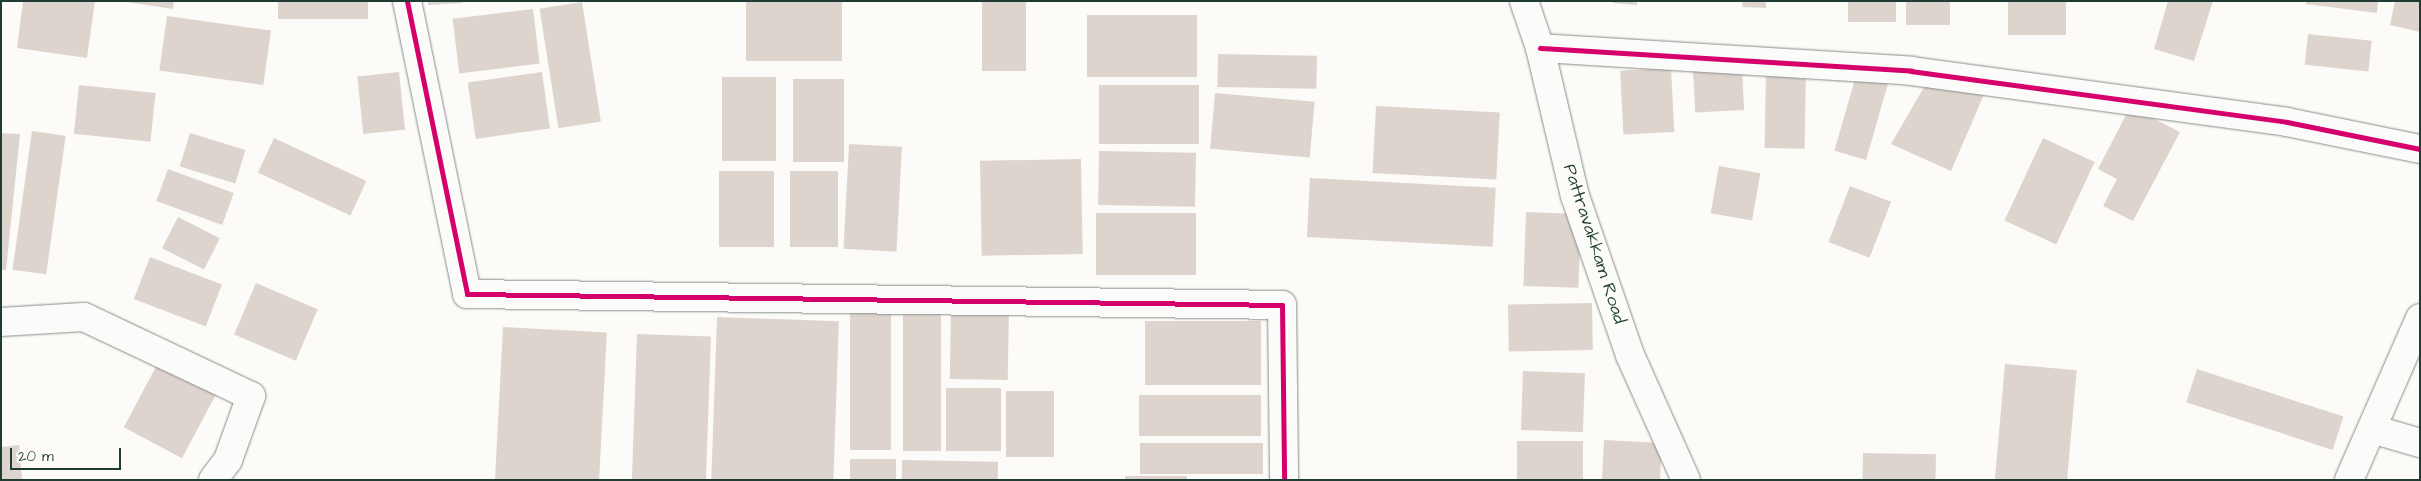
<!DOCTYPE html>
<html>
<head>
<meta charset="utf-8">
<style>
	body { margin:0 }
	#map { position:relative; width:2421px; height:481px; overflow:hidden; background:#fcfbf8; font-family:"Architects Daughter",sans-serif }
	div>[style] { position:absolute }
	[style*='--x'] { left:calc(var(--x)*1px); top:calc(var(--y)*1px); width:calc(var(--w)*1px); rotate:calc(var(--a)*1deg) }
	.building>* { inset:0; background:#ded4ce; transform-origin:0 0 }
	.roads { filter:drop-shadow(0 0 1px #888d8a) drop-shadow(0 0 1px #888d8a) }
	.street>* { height:28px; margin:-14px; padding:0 14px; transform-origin:14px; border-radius:14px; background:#fbfbf9 }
	.secondary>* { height:28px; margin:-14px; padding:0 14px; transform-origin:14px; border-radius:14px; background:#fbfbf9 }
	.cycleway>* { height:5px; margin:-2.5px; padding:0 2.5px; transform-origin:2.5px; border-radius:2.5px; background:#d6006c }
	span { translate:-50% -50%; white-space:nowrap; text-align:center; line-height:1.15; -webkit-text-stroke:4px #fdfcf7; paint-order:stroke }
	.street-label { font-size:18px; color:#1f3d34 }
	.frame { position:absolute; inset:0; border:2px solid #1f3d34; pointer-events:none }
	.scale { position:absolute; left:10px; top:448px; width:111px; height:22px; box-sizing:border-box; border:2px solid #1f3d34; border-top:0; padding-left:6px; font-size:15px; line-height:18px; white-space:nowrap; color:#1f3d34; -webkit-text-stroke:4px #fdfcf7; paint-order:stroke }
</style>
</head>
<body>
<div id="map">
	<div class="building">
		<i style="clip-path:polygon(23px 1px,95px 1px,87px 58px,17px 48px)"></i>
		<i style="clip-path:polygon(120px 1px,174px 1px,173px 9px)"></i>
		<i style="left:278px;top:1px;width:90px;height:18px"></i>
		<i style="clip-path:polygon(428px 1px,463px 1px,463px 3px,428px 5px)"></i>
		<i style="left:746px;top:1px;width:96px;height:60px"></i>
		<i style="left:982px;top:1px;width:44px;height:70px"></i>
		<i style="clip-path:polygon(1613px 1px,1637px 1px,1637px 5px,1613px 3px)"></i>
		<i style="clip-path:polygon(1743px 1px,1766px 1px,1766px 8px,1742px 7px)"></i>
		<i style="left:1848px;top:1px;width:48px;height:21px"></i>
		<i style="left:1906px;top:1px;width:44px;height:24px"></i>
		<i style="left:2008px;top:1px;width:58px;height:34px"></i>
		<i style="clip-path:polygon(2168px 1px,2213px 1px,2194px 61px,2154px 49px)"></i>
		<i style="clip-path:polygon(2306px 1px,2378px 1px,2377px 13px,2306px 4px)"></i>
		<i style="clip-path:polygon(2395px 1px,2420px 1px,2420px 32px,2390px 25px)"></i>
		<i style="left:582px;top:2px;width:121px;height:43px;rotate:81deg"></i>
		<i style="left:533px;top:9px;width:55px;height:81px;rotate:83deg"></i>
		<i style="left:1197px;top:15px;width:62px;height:110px;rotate:90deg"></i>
		<i style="left:167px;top:16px;width:105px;height:55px;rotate:8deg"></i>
		<i style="left:2308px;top:34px;width:64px;height:31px;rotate:6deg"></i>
		<i style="left:1218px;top:54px;width:99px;height:33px;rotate:1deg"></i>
		<i style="left:1766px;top:67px;width:40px;height:81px;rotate:1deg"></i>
		<i style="left:1671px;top:68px;width:64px;height:51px;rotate:87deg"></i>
		<i style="left:1742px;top:68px;width:42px;height:49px;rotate:87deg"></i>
		<i style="left:399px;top:72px;width:58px;height:42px;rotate:84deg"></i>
		<i style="left:542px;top:72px;width:57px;height:75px;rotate:82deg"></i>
		<i style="left:1857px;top:72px;width:33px;height:82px;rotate:16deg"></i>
		<i style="left:722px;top:77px;width:54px;height:84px"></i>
		<i style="left:793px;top:79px;width:51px;height:83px"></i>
		<i style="clip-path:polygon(1927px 82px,1986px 90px,1951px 171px,1891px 144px)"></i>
		<i style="left:79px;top:85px;width:77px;height:49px;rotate:6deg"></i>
		<i style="left:1099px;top:85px;width:100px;height:59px"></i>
		<i style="left:1215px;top:93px;width:100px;height:56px;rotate:5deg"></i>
		<i style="left:1376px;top:106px;width:124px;height:67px;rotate:3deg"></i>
		<i style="clip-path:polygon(2130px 107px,2180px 132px,2133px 221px,2103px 206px,2117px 179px,2098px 169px)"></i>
		<i style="left:32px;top:131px;width:34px;height:140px;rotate:8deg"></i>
		<i style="clip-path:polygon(1px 133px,20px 134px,6px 270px,1px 270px)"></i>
		<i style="left:190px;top:133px;width:58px;height:35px;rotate:17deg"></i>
		<i style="left:274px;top:138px;width:102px;height:38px;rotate:25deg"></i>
		<i style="left:2043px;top:138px;width:57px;height:91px;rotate:25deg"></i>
		<i style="left:849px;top:144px;width:53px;height:105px;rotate:3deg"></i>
		<i style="left:1099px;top:151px;width:97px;height:54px;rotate:1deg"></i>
		<i style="left:1081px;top:159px;width:95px;height:101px;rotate:89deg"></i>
		<i style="left:1719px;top:166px;width:42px;height:48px;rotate:10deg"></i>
		<i style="left:168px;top:169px;width:70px;height:34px;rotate:20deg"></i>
		<i style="left:719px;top:171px;width:55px;height:76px"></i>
		<i style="left:838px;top:171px;width:76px;height:48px;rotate:90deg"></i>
		<i style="left:1310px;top:178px;width:186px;height:59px;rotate:3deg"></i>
		<i style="left:1850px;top:186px;width:44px;height:60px;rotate:21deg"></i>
		<i style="left:1526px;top:212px;width:55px;height:74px;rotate:2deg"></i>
		<i style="left:1096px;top:213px;width:100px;height:62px"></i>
		<i style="left:178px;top:217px;width:47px;height:35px;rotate:27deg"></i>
		<i style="left:150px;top:257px;width:77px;height:45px;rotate:21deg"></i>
		<i style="left:256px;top:283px;width:67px;height:56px;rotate:23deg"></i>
		<i style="left:1592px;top:303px;width:47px;height:84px;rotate:89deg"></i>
		<i style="left:1009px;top:308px;width:72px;height:58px;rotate:91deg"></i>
		<i style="left:850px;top:310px;width:41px;height:140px"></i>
		<i style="left:903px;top:313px;width:38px;height:138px"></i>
		<i style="left:717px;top:317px;width:122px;height:163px;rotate:2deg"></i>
		<i style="left:1145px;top:321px;width:116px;height:64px"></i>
		<i style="left:503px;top:327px;width:104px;height:153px;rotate:3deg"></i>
		<i style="left:637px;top:334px;width:74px;height:146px;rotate:2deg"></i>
		<i style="left:159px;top:361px;width:66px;height:75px;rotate:28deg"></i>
		<i style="left:2005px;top:364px;width:72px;height:116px;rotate:5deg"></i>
		<i style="left:2197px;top:369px;width:154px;height:35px;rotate:18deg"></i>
		<i style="left:1523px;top:371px;width:62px;height:59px;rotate:2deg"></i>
		<i style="left:946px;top:388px;width:55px;height:63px"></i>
		<i style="left:1006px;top:391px;width:48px;height:66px"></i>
		<i style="left:1139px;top:395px;width:122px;height:41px"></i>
		<i style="left:1604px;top:440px;width:58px;height:40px;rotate:3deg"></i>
		<i style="left:1517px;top:441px;width:66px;height:39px"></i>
		<i style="left:1140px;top:443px;width:123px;height:31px"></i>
		<i style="clip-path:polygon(19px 445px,22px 480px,1px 480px,1px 447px)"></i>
		<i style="left:1863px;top:453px;width:73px;height:27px;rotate:1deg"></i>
		<i style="left:850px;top:459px;width:46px;height:21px"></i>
		<i style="left:902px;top:460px;width:96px;height:20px;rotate:1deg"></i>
		<i style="left:1125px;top:476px;width:62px;height:4px"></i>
	</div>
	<div class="roads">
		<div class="street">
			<i style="--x:407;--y:1;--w:299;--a:78.4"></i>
			<i style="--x:467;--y:294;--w:815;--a:0.77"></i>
			<i style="--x:1282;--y:305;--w:175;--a:89.3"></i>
			<i style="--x:1524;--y:1;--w:50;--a:71.2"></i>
			<i style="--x:1540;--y:48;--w:152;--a:76.7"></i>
			<i style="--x:1575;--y:196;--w:168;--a:70.9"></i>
			<i style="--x:1630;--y:355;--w:137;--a:65.9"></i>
			<i style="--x:1540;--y:48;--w:372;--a:3.5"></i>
			<i style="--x:1911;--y:71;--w:379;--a:7.7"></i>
			<i style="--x:2287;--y:122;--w:136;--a:11.5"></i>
			<i style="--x:1;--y:322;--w:83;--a:-3.4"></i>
			<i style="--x:84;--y:317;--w:185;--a:25.3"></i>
			<i style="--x:251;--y:396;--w:68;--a:109.8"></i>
			<i style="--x:228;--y:460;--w:25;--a:127"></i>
			<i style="--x:2372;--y:429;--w:50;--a:16.3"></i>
		</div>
		<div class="secondary">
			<i style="--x:2349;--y:480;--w:177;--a:-66.3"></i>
		</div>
	</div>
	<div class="cycleway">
		<i style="--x:407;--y:1;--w:299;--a:78.4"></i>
		<i style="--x:467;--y:294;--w:815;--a:0.77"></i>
		<i style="--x:1282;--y:305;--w:175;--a:89.3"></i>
		<i style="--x:1540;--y:48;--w:372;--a:3.5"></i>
		<i style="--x:1911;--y:71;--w:379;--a:7.7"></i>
		<i style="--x:2287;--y:122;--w:136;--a:11.5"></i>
	</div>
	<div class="street-label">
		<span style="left:1594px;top:244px;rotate:72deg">Pattravakkam Road</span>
	</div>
	<div class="frame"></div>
	<div class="scale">20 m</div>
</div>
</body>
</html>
